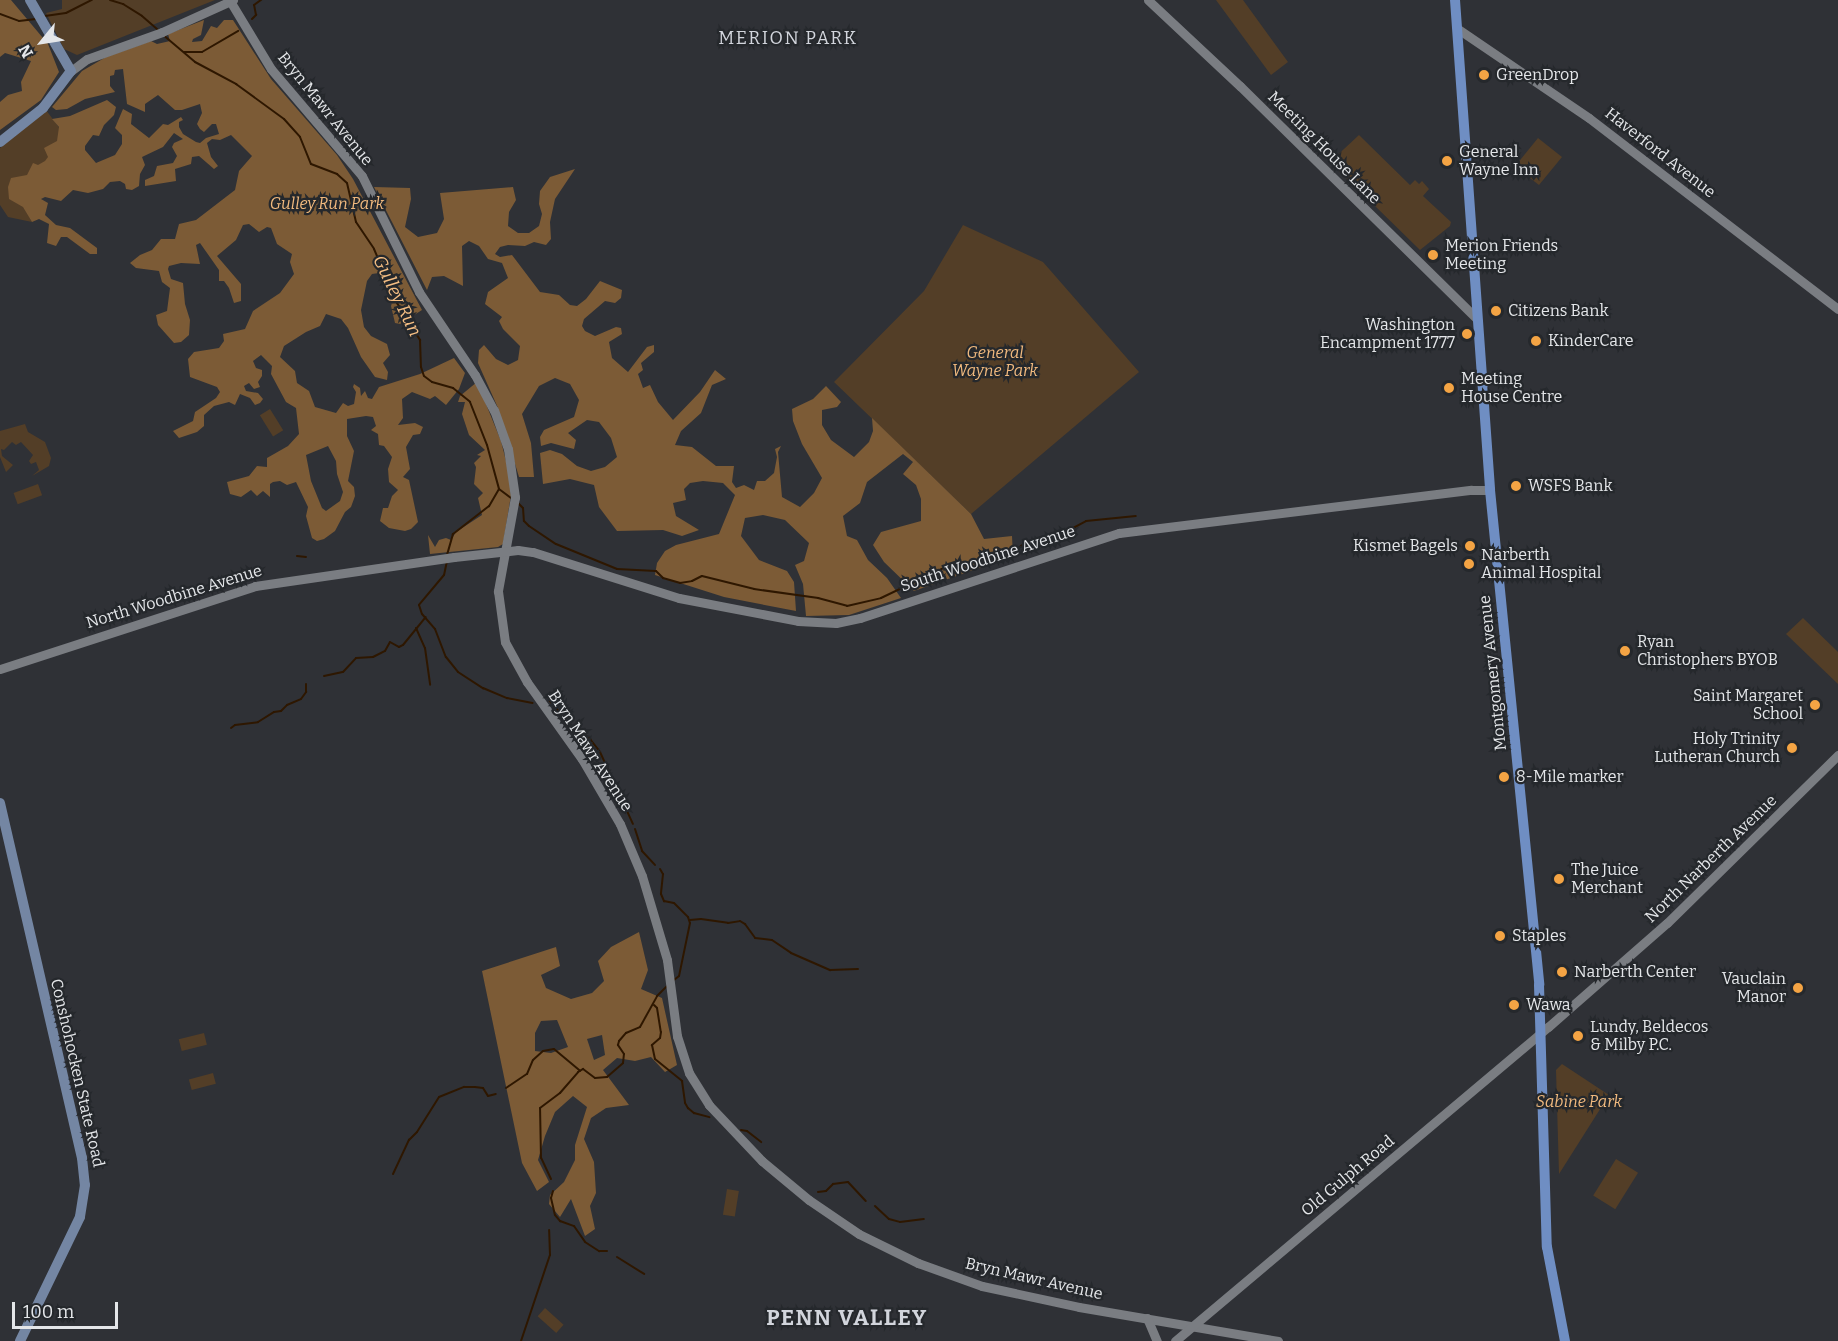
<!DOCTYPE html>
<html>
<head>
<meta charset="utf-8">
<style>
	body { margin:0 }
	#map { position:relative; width:1838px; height:1341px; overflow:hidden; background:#2f3136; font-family:Bitter,serif }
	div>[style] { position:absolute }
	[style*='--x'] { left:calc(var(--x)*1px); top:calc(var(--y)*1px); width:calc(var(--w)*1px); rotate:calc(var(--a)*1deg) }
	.green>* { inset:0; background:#533e27; transform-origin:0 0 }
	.forest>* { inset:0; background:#7c5b36 }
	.stream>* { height:2px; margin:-1px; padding:0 1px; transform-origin:1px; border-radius:1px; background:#2e1700 }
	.tertiary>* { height:9px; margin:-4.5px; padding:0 4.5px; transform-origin:4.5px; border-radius:4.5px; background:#7a7d82 }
	.secondary>* { height:10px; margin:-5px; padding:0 5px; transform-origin:5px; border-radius:5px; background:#7486a3 }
	.primary>* { height:10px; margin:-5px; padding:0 5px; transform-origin:5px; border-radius:5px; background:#6f8ec3 }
	.dots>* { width:16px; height:16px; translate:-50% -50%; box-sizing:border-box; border:3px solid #25282c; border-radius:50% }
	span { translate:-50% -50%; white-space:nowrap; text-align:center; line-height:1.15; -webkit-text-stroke:4.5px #25282c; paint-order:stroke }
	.poi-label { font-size:16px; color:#e4e6e9 }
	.left { translate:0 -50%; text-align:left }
	.right { translate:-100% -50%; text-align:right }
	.street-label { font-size:16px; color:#e4e6e9 }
	.park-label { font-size:16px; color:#f0b97e; font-style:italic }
	.neighbourhood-label { font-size:18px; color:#d2d5dc; letter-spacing:1.5px }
	.water-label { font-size:18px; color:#f5be83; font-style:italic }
	.district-label { font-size:22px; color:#d2d5dc; font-weight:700; letter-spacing:1.5px }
	.north { position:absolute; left:12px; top:12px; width:60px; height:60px; -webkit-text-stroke:4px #25282c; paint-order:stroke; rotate:240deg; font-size:16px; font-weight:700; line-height:24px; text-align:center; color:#e4e6e9 }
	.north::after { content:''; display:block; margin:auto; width:21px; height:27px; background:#e4e6e9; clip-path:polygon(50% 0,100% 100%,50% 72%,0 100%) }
	.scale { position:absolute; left:12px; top:1302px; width:106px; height:27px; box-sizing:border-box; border:3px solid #e4e6e9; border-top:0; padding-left:8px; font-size:18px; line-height:21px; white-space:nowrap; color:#e4e6e9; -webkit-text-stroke:4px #25282c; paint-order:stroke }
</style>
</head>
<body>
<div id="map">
	<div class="green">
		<i style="clip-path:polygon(62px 0,215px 0,77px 55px,64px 49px,46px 13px,62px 9px)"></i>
		<i style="clip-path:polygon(1216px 0,1243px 0,1288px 62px,1271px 75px)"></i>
		<i style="clip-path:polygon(46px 110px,87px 165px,24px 207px,32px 222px,8px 217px,0 205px,0 148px)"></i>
		<i style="clip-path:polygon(1359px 135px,1410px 185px,1415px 180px,1419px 184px,1422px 181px,1429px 189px,1423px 196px,1451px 222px,1450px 226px,1420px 250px,1330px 162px)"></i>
		<i style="clip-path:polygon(1538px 138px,1562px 157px,1539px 185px,1517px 168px,1517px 164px)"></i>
		<i style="clip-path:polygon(963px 225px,1043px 262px,1139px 372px,971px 514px,834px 382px,924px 291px)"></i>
		<i style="left:270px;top:409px;width:25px;height:12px;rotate:58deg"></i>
		<i style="clip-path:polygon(25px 424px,28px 432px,45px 442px,51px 458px,49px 466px,32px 476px,39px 470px,36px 462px,31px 464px,29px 461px,33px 455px,21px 442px,16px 445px,12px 442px,4px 450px,1px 449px,2px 456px,13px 465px,6px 472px,0 457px,0 431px)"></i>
		<i style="left:38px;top:484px;width:12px;height:26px;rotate:70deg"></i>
		<i style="clip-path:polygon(1803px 618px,1838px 652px,1838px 684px,1786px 634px)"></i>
		<i style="left:204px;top:1033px;width:12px;height:26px;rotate:76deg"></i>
		<i style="clip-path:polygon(1562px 1064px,1609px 1095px,1559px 1174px,1556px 1070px)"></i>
		<i style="left:213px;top:1073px;width:11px;height:25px;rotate:75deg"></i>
		<i style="left:1616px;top:1159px;width:26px;height:43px;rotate:32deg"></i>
		<i style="left:727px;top:1189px;width:12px;height:26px;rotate:9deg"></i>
		<i style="left:545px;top:1308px;width:25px;height:11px;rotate:42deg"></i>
	</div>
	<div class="forest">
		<i style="clip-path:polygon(0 0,11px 0,48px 44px,59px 72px,41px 100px,0 130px,0 102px,8px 95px,22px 91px,21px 82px,31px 61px,5px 53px,0 57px)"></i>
		<i style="clip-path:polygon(evenodd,204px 20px,201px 35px,193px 39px,192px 42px,202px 41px,211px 26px,217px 28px,224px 20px,233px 20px,271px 79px,337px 155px,353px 179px,422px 310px,400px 324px,395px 323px,391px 306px,395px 293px,379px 273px,372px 274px,367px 281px,361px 310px,364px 327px,371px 336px,387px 344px,390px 355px,383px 363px,388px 372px,387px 380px,375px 377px,361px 357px,348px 328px,341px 319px,326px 314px,320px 326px,306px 332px,284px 346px,280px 357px,295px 371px,297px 383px,309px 391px,315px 407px,336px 413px,343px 403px,348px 406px,354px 404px,356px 392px,353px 387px,354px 384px,360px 388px,361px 396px,365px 391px,368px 398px,372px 399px,379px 387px,420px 374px,454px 358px,465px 373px,459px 389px,446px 405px,435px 396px,430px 399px,412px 392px,402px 399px,403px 418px,398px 425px,415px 423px,423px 427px,420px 434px,413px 435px,406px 447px,410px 469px,403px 477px,409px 480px,418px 522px,411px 529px,405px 531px,389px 528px,380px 521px,383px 508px,388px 508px,392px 496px,398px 490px,389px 482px,388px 469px,392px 457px,384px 446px,379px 445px,378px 434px,371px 430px,376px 426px,373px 417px,366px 416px,347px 419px,347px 436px,354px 451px,348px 481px,354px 487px,355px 496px,351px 507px,345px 512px,335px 531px,324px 539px,317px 541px,312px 538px,306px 516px,308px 507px,296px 482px,287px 485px,280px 481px,273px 482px,270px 484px,270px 497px,263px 491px,257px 496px,251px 490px,241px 497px,230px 494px,227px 482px,249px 476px,257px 466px,267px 467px,267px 458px,288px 446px,299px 434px,296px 408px,286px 402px,271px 374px,272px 366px,261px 355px,253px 361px,256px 368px,262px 370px,262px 376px,258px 382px,260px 387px,254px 389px,249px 383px,244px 386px,246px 391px,258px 393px,263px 399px,260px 403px,255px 405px,250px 398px,240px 394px,235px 405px,229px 402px,214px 406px,204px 415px,204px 426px,197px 432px,179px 438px,173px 431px,193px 421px,195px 412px,216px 398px,220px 392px,217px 387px,190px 377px,188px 359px,194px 352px,219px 348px,224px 341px,223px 334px,245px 329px,253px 311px,280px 293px,294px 274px,290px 262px,292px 254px,277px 244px,271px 228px,267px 227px,259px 232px,249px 224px,243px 225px,236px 240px,217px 256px,241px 284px,241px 301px,234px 303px,229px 288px,224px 281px,219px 281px,219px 270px,200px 243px,196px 245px,200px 264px,181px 263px,169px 266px,168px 269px,171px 279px,183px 283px,185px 304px,190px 320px,189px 335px,181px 342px,174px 343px,158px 325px,156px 315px,167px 311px,170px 288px,162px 282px,159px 271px,136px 268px,130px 263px,140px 255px,152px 250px,161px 239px,175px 239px,179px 224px,196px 220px,235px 190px,239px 171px,252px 156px,231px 135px,220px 140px,212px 139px,207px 143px,211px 157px,218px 166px,214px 169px,199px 156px,192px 157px,191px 164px,175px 169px,176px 181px,145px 186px,145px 180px,154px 176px,157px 166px,173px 163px,177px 156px,172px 147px,174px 143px,183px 139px,174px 133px,163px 147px,142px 157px,145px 165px,140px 174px,139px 186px,132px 190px,126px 189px,125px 184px,120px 181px,110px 182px,103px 189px,88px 193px,73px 190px,61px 201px,45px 197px,41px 199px,48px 203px,45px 215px,56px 225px,70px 228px,97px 248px,97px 254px,90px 254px,67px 237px,61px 237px,56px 246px,47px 243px,49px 224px,39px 219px,32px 222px,23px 207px,9px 199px,8px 187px,11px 178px,27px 175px,33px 163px,38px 165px,45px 161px,48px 157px,44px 148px,57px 141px,59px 127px,52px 119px,70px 116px,107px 100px,116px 107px,114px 115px,104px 125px,99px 136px,93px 135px,85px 146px,85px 150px,96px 163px,115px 155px,122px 144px,122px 135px,115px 128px,123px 109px,132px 114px,131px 124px,149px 138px,163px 124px,168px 125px,181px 117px,183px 120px,179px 122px,179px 127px,183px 134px,196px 142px,200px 143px,206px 138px,219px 134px,216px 124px,212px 124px,204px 132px,200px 129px,197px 124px,202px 113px,200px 104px,182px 110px,175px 110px,158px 95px,145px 104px,145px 112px,127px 104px,123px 69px,115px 70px,114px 75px,110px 76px,110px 86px,115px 92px,85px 99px,67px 109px,56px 110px,52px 107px,82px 71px,106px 57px,151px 41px,157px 44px,170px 41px,168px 34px,204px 20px,328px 446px,336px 461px,337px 474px,343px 492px,340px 501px,326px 511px,322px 508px,311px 481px,306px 455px,328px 446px)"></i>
		<i style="clip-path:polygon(575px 169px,555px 199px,550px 222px,551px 239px,546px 245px,534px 242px,525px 246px,508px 245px,500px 247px,495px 254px,500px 257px,512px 255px,540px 292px,559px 295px,570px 305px,577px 306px,586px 299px,600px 281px,622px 290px,621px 298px,615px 303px,605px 301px,584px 319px,582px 326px,585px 331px,595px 336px,616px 327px,621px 328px,622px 334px,609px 342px,612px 358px,628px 372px,647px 347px,654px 345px,654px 352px,641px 363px,643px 370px,638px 374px,643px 388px,650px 385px,658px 402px,673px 420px,700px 392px,715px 370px,726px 379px,712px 385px,701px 413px,681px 431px,675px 445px,692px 447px,716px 466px,734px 466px,732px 482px,736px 488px,744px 485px,754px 490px,757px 481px,765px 481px,774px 473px,777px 457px,775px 449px,781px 446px,778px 452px,782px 497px,800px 507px,814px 493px,822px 478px,802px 444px,793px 421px,792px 409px,813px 399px,826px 386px,841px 402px,837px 407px,822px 410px,822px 425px,831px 440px,854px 457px,869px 442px,873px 431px,872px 418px,971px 514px,984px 539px,1012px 536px,1013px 556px,914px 591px,884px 562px,873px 545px,881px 532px,921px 521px,921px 499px,916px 485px,903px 474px,913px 462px,903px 454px,867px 482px,860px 503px,843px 516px,847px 536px,857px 540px,868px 560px,887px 578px,901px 598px,849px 615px,806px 616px,803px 584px,795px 565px,804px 561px,809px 543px,785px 520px,763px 515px,745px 518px,741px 536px,759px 560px,787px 571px,794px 582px,796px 611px,724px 597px,655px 575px,657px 563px,665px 551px,676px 545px,719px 534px,735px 495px,723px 483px,703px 481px,690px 483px,684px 489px,686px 500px,673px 503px,676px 516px,699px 530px,682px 536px,663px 530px,617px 531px,599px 507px,594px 485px,570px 479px,543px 484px,540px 453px,550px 450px,562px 454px,577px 466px,591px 471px,605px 467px,617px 457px,611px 438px,599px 422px,587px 420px,568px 433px,576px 440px,574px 449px,551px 443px,541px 446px,540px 437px,544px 430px,574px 417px,579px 400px,570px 384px,555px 378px,539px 386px,522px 414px,531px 443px,534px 477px,519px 477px,498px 408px,478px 363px,479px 350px,484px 345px,496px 359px,508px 365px,518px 360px,520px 346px,503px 329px,499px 321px,502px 317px,485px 304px,488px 292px,508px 278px,502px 263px,488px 259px,479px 246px,469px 241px,462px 246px,463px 286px,444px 276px,432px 277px,427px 290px,374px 187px,410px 188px,411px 199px,405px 227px,418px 237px,437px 233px,444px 219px,440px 193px,513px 187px,516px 200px,509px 212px,508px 226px,518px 233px,529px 233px,539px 226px,542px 214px,539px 204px,540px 191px,550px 177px)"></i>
		<i style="clip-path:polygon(477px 382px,501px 441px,508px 469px,511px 495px,503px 544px,498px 547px,430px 554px,428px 535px,435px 547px,439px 540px,446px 538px,451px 540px,456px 532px,482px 515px,478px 498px,483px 493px,474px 484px,476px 467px,474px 463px,481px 456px,477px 455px,485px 450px,469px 435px,462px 414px,465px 402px,458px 402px,460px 396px)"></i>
		<i style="clip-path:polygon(evenodd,639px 932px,648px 970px,641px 989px,662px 998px,677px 1065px,665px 1072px,651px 1057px,635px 1061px,617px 1058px,603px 1070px,629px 1105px,606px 1108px,591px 1118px,584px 1139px,594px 1162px,596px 1193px,590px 1206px,595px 1229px,585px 1236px,571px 1199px,560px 1217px,549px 1204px,550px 1195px,564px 1182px,575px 1160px,575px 1145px,587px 1107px,573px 1096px,555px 1112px,545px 1136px,538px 1160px,549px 1182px,537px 1191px,522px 1163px,482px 971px,556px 947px,560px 966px,541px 975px,546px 988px,571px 999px,592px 993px,604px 981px,598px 961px,611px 947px,639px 932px,557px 1020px,568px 1047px,551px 1053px,535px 1051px,535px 1033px,541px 1021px,557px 1020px,639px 932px,602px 1035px,605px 1055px,594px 1060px,587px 1039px,602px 1035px)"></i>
	</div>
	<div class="stream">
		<i style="--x:110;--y:0;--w:14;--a:17"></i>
		<i style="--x:123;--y:4;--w:22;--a:32"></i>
		<i style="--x:142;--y:16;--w:21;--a:41"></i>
		<i style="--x:0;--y:14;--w:20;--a:20"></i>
		<i style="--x:19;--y:21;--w:17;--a:-7"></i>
		<i style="--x:45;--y:16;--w:21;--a:-8"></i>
		<i style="--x:66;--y:13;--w:29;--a:-27"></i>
		<i style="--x:252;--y:19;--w:6;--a:-45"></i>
		<i style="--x:256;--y:15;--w:10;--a:-101"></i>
		<i style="--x:254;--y:5;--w:9;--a:-36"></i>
		<i style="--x:162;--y:34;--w:43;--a:40.3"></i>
		<i style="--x:195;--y:62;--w:47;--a:28.2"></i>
		<i style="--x:236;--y:84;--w:59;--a:36.1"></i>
		<i style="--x:284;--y:119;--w:24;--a:48"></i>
		<i style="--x:300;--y:137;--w:29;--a:68"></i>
		<i style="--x:311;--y:164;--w:28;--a:21"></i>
		<i style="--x:337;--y:174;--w:13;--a:42"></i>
		<i style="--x:347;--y:183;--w:40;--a:77"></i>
		<i style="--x:356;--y:222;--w:32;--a:56"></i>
		<i style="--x:374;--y:249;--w:59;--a:66.9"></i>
		<i style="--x:397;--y:303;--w:44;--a:58.1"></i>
		<i style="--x:420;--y:340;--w:27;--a:88"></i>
		<i style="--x:421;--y:367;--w:9;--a:72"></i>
		<i style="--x:424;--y:376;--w:10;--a:37"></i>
		<i style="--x:432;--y:382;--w:22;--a:16"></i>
		<i style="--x:453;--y:388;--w:22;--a:39"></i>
		<i style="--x:470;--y:402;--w:46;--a:68.4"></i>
		<i style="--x:487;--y:445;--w:46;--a:74.7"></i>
		<i style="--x:499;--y:489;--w:20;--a:120"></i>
		<i style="--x:489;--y:506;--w:46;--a:142.1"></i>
		<i style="--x:453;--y:534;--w:22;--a:106"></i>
		<i style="--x:184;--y:52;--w:18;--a:0"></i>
		<i style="--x:202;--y:52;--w:42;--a:-30.3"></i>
		<i style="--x:499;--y:489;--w:15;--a:37"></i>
		<i style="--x:518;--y:503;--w:7;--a:45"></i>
		<i style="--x:523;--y:508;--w:13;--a:86"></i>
		<i style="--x:524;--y:521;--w:7;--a:45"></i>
		<i style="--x:529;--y:526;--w:32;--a:34"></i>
		<i style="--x:556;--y:544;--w:66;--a:22.3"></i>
		<i style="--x:617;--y:569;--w:39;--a:3"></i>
		<i style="--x:656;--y:571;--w:10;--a:45"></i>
		<i style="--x:663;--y:578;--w:18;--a:16"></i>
		<i style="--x:680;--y:583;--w:12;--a:-9"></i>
		<i style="--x:692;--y:581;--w:11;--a:-27"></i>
		<i style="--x:702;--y:576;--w:54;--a:14"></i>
		<i style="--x:754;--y:589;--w:65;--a:8"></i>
		<i style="--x:818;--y:598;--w:30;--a:15"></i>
		<i style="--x:847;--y:606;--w:35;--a:-13"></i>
		<i style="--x:881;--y:598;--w:79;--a:-25.6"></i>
		<i style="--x:952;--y:564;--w:42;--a:-4.1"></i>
		<i style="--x:994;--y:561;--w:13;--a:-18"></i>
		<i style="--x:1006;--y:557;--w:22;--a:-36"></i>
		<i style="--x:1024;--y:544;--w:33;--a:-12"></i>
		<i style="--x:1056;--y:537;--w:34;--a:-28"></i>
		<i style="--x:1086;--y:521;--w:50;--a:-5.7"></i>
		<i style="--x:297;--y:556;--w:9;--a:6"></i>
		<i style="--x:447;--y:561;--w:14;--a:102"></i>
		<i style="--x:444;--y:575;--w:39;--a:130"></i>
		<i style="--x:419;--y:605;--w:9;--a:72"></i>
		<i style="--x:422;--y:614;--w:20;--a:49"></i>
		<i style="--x:435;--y:629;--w:30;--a:69"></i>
		<i style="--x:446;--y:657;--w:19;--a:51"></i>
		<i style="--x:458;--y:672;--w:30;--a:33"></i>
		<i style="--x:483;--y:688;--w:26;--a:23"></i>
		<i style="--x:507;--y:698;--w:26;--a:11"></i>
		<i style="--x:416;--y:628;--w:22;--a:66"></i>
		<i style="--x:425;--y:648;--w:37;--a:82"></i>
		<i style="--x:324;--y:676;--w:19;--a:-12"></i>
		<i style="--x:343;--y:672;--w:19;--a:-47"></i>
		<i style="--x:356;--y:658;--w:17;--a:-3"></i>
		<i style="--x:373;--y:657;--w:13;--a:-27"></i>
		<i style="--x:385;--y:651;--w:10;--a:-61"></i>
		<i style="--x:390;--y:642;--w:10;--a:29"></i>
		<i style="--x:399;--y:647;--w:4;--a:-27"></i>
		<i style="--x:403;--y:645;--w:36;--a:-51"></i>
		<i style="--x:549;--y:700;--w:33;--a:49"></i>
		<i style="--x:571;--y:725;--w:24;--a:36"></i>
		<i style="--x:590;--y:739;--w:16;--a:52"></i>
		<i style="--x:600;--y:752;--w:79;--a:65.4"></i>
		<i style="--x:231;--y:728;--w:5;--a:-37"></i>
		<i style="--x:235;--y:725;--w:23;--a:-7"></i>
		<i style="--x:258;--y:722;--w:19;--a:-32"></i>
		<i style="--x:274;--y:712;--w:7;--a:-8"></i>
		<i style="--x:281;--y:711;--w:8;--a:-45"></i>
		<i style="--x:287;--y:705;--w:15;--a:-23"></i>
		<i style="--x:301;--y:699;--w:9;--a:-54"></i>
		<i style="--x:306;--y:692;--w:8;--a:-90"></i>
		<i style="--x:635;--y:829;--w:23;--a:72"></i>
		<i style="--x:642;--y:851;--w:19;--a:47"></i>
		<i style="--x:660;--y:869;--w:6;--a:59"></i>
		<i style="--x:663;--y:874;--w:20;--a:96"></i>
		<i style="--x:661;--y:894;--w:8;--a:67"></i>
		<i style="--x:664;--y:901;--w:10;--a:11"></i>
		<i style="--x:674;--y:903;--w:20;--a:45"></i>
		<i style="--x:688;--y:917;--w:6;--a:72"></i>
		<i style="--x:690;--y:923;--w:54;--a:101.7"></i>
		<i style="--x:679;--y:976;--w:6;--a:141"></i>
		<i style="--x:690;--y:920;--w:11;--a:-5"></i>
		<i style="--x:701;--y:919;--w:27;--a:8"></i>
		<i style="--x:728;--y:923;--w:12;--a:-9"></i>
		<i style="--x:740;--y:921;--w:6;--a:31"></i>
		<i style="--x:745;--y:924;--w:17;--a:54"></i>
		<i style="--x:755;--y:938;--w:17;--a:7"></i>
		<i style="--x:772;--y:940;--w:23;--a:34"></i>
		<i style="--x:791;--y:953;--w:43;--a:23.6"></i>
		<i style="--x:830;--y:970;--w:28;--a:-2"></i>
		<i style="--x:654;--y:1005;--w:4;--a:45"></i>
		<i style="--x:657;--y:1008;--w:24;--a:81"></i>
		<i style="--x:661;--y:1032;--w:6;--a:99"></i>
		<i style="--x:660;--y:1038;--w:11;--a:139"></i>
		<i style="--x:652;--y:1045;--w:14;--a:78"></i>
		<i style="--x:655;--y:1059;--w:35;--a:39"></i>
		<i style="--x:682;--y:1081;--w:22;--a:82"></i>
		<i style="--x:685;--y:1103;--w:6;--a:59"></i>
		<i style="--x:688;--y:1108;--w:8;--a:40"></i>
		<i style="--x:694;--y:1113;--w:16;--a:15"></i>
		<i style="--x:506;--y:1088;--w:25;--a:-34"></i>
		<i style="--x:527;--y:1074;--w:15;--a:-67"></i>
		<i style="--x:533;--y:1060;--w:13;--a:-42"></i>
		<i style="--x:543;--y:1051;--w:11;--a:-10"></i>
		<i style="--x:554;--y:1049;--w:34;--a:40"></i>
		<i style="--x:741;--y:1130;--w:6;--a:9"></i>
		<i style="--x:747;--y:1131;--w:18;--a:38"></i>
		<i style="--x:393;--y:1174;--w:38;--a:-65"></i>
		<i style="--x:409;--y:1140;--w:11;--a:-45"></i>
		<i style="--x:417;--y:1132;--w:41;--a:-57.8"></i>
		<i style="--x:439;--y:1097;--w:27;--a:-22"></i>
		<i style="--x:464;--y:1087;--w:11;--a:0"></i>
		<i style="--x:475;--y:1087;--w:8;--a:7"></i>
		<i style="--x:483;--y:1088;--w:9;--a:58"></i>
		<i style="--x:488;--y:1096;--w:8;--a:-14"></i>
		<i style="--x:551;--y:1179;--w:23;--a:-115"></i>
		<i style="--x:541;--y:1158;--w:50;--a:-91.1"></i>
		<i style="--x:540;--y:1108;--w:25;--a:-37"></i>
		<i style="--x:560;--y:1093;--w:28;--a:-49"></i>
		<i style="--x:578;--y:1072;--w:6;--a:-31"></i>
		<i style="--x:583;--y:1069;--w:15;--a:37"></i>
		<i style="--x:595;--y:1078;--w:12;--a:-5"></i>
		<i style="--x:607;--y:1077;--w:21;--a:-41"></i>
		<i style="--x:623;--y:1063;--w:9;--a:-84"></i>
		<i style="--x:624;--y:1054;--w:11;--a:-124"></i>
		<i style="--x:618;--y:1045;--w:4;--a:-76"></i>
		<i style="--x:619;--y:1041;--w:11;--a:-49"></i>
		<i style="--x:626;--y:1033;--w:15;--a:-23"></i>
		<i style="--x:640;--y:1027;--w:35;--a:-61"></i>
		<i style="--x:657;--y:996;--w:14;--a:-45"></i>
		<i style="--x:553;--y:1191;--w:7;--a:106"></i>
		<i style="--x:551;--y:1198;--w:17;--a:77"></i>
		<i style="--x:555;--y:1215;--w:8;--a:50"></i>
		<i style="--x:560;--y:1221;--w:15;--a:20"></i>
		<i style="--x:574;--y:1226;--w:19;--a:55"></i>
		<i style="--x:585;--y:1242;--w:17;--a:33"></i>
		<i style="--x:599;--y:1251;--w:8;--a:0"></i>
		<i style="--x:818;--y:1192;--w:8;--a:-7"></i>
		<i style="--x:826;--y:1191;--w:10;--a:-45"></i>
		<i style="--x:833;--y:1184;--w:15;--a:-8"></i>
		<i style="--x:848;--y:1182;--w:26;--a:47"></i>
		<i style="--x:875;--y:1206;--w:19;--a:43"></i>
		<i style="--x:889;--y:1219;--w:11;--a:15"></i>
		<i style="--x:900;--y:1222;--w:24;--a:-7"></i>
		<i style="--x:617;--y:1257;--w:32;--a:32"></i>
		<i style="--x:521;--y:1341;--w:91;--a:-71.4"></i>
		<i style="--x:550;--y:1255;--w:25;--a:-92"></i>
	</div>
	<div class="tertiary">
		<i style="--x:1148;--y:0;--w:126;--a:43.1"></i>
		<i style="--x:1240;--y:86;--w:332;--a:44.5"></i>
		<i style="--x:230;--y:1;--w:79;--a:58.9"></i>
		<i style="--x:271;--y:69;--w:140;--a:49.6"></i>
		<i style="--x:362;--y:176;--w:129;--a:63.8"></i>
		<i style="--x:419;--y:292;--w:100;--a:56"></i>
		<i style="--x:475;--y:375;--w:40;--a:62"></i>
		<i style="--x:494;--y:410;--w:41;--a:70.3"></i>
		<i style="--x:508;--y:449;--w:49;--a:81.7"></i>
		<i style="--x:515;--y:497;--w:96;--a:100.3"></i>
		<i style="--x:498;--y:591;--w:51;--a:82.2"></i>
		<i style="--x:505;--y:642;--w:46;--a:61.2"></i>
		<i style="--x:527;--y:682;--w:95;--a:54.5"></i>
		<i style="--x:582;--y:759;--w:75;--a:59.7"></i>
		<i style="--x:620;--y:824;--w:56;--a:67.1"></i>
		<i style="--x:642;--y:876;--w:88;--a:73.4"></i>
		<i style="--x:667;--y:960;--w:77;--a:82.5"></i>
		<i style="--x:677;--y:1036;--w:39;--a:72"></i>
		<i style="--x:689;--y:1073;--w:38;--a:58"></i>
		<i style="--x:709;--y:1105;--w:77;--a:46.6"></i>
		<i style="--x:762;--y:1161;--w:61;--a:39.7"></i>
		<i style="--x:809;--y:1200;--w:60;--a:34.2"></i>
		<i style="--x:859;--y:1234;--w:66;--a:26.2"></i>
		<i style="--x:918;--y:1263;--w:68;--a:19.8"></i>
		<i style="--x:982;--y:1286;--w:99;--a:12.2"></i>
		<i style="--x:1079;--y:1307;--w:202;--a:9.7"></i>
		<i style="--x:1458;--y:29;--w:158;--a:34.2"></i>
		<i style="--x:1589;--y:118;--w:314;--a:37.5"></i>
		<i style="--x:71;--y:71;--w:20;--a:-37"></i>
		<i style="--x:87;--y:59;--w:80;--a:-19.8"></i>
		<i style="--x:162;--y:32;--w:78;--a:-24.3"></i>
		<i style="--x:0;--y:669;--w:268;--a:-18"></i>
		<i style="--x:255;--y:586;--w:201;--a:-8.3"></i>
		<i style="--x:454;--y:557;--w:64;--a:-6.2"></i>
		<i style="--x:518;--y:550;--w:15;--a:8"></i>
		<i style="--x:533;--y:552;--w:153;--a:17.5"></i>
		<i style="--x:679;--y:598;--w:121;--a:10.9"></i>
		<i style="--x:798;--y:621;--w:38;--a:3"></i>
		<i style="--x:836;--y:623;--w:25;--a:-12"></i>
		<i style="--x:860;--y:618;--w:273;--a:-18.2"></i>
		<i style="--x:1119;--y:533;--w:355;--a:-7"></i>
		<i style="--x:1471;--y:490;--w:19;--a:0"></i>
		<i style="--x:1147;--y:1318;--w:25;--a:67"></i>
		<i style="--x:1175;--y:1341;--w:488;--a:-40.1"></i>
		<i style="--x:1548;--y:1027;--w:158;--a:-41.2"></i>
		<i style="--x:1667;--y:923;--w:240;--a:-44.5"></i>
	</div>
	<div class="secondary">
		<i style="--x:0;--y:142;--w:55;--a:-38.3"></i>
		<i style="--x:43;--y:108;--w:46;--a:-52.9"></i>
		<i style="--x:71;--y:71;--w:82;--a:-120"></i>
		<i style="--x:0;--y:803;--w:364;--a:77"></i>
		<i style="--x:82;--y:1158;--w:27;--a:84"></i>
		<i style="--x:85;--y:1185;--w:32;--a:99"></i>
		<i style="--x:80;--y:1217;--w:138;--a:115.8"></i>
	</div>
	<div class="primary">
		<i style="--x:1455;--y:0;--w:491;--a:85.9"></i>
		<i style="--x:1490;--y:490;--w:497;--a:84.3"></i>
		<i style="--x:1539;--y:985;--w:262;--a:88.3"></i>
		<i style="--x:1547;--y:1247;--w:96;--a:79.2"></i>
	</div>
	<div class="dots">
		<i style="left:1484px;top:75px;background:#f4a444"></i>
		<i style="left:1447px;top:161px;background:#f4a444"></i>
		<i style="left:1433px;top:255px;background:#f4a444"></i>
		<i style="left:1496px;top:311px;background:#f4a444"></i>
		<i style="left:1467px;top:334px;background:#f4a444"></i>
		<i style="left:1536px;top:341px;background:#f4a444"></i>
		<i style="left:1449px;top:388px;background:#f4a444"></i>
		<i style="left:1516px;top:486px;background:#f4a444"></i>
		<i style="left:1470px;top:546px;background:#f4a444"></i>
		<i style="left:1469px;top:564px;background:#f4a444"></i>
		<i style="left:1625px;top:651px;background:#f4a444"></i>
		<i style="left:1815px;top:705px;background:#f4a444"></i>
		<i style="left:1792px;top:748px;background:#f4a444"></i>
		<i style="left:1504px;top:777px;background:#f4a444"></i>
		<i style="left:1559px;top:879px;background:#f4a444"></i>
		<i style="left:1500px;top:936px;background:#f4a444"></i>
		<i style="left:1562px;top:972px;background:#f4a444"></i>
		<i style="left:1798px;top:988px;background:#f4a444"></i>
		<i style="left:1514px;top:1005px;background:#f4a444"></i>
		<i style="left:1578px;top:1036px;background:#f4a444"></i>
	</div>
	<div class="poi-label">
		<span class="left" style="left:1496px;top:75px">GreenDrop</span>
		<span class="left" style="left:1459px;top:161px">General<br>Wayne Inn</span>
		<span class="left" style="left:1445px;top:255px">Merion Friends<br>Meeting</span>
		<span class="left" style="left:1508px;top:311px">Citizens Bank</span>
		<span class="right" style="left:1455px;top:334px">Washington<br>Encampment 1777</span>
		<span class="left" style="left:1548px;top:341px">KinderCare</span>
		<span class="left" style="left:1461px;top:388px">Meeting<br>House Centre</span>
		<span class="left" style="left:1528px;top:486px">WSFS Bank</span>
		<span class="right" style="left:1458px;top:546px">Kismet Bagels</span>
		<span class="left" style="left:1481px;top:564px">Narberth<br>Animal Hospital</span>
		<span class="left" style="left:1637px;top:651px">Ryan<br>Christophers BYOB</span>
		<span class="right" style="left:1803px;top:705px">Saint Margaret<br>School</span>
		<span class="right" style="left:1780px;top:748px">Holy Trinity<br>Lutheran Church</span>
		<span class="left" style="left:1516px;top:777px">8-Mile marker</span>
		<span class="left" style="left:1571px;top:879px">The Juice<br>Merchant</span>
		<span class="left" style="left:1512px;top:936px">Staples</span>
		<span class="left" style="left:1574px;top:972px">Narberth Center</span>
		<span class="right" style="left:1786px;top:988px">Vauclain<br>Manor</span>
		<span class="left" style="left:1526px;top:1005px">Wawa</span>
		<span class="left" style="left:1590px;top:1036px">Lundy, Beldecos<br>&amp; Milby P.C.</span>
	</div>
	<div class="street-label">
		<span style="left:325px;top:109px;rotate:51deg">Bryn Mawr Avenue</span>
		<span style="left:1324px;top:148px;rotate:45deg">Meeting House Lane</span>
		<span style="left:1660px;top:153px;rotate:38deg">Haverford Avenue</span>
		<span style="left:988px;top:559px;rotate:-18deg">South Woodbine Avenue</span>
		<span style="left:174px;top:597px;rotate:-17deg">North Woodbine Avenue</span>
		<span style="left:1493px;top:673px;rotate:-96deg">Montgomery Avenue</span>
		<span style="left:590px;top:751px;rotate:57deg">Bryn Mawr Avenue</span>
		<span style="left:1711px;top:859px;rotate:-44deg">North Narberth Avenue</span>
		<span style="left:77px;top:1073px;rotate:77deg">Conshohocken State Road</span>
		<span style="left:1348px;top:1176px;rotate:-40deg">Old Gulph Road</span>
		<span style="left:1034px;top:1279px;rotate:13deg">Bryn Mawr Avenue</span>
	</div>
	<div class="park-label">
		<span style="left:327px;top:204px">Gulley Run Park</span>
		<span style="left:995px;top:362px">General<br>Wayne Park</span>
		<span style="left:1579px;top:1102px">Sabine Park</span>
	</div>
	<div class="neighbourhood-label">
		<span style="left:788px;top:38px">MERION PARK</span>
	</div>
	<div class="water-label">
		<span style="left:397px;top:296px;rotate:64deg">Gulley Run</span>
	</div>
	<div class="district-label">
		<span style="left:847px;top:1318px">PENN VALLEY</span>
	</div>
	<div class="north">N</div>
	<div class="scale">100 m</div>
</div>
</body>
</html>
